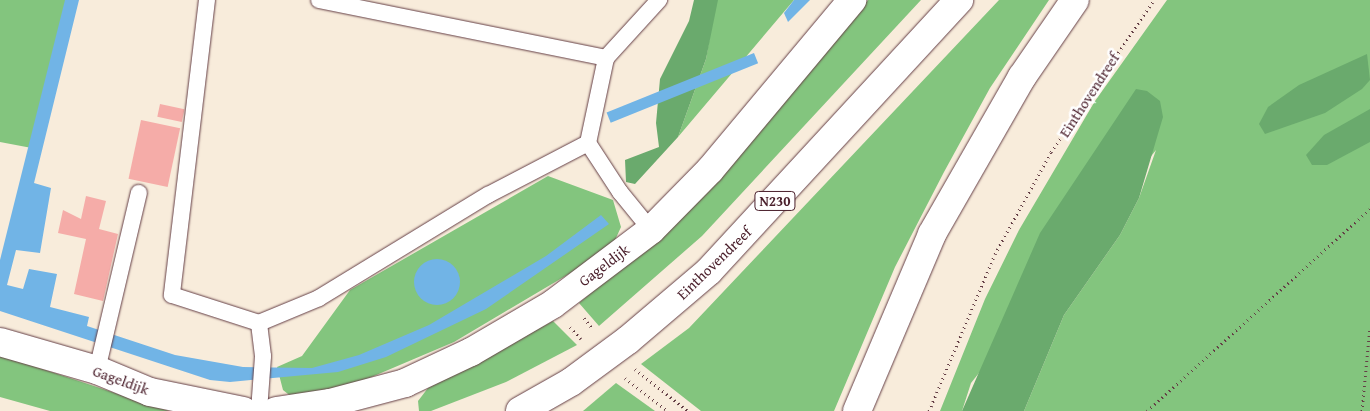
<!DOCTYPE html>
<html>
<head>
<meta charset="utf-8">
<style>
	body { margin:0 }
	#map { position:relative; width:1370px; height:411px; overflow:hidden; background:#f8ecdb; font-family:"Gentium Book Plus",serif }
	div>[style] { position:absolute }
	[style*='--x'] { left:calc(var(--x)*1px); top:calc(var(--y)*1px); width:calc(var(--w)*1px); rotate:calc(var(--a)*1deg) }
	.green>* { inset:0; background:#83c57e }
	.forest>* { inset:0; background:#6aaa6d }
	.water>* { inset:0; background:#71b4e6; transform-origin:0 0 }
	.round { border-radius:50% }
	.building>* { inset:0; background:#f5aca8; transform-origin:0 0 }
	.path>* { height:3px; margin-top:-1.5px; transform-origin:0; background:repeating-linear-gradient(90deg,#643e45 0 1px,transparent 0 5px) }
	.roads { filter:drop-shadow(0 0 1px #643e45) drop-shadow(0 0 1px #643e45) }
	.lane>* { height:16px; margin:-8px; padding:0 8px; transform-origin:8px; border-radius:8px; background:#fff }
	.street>* { height:28px; margin:-14px; padding:0 14px; transform-origin:14px; border-radius:14px; background:#fff }
	.highway>* { height:28px; margin:-14px; padding:0 14px; transform-origin:14px; border-radius:14px; background:#fff }
	span { translate:-50% -50%; white-space:nowrap; text-align:center; line-height:1.15; -webkit-text-stroke:5px #fff; paint-order:stroke }
	.shield-label span { padding:1px 4px; background:#fff; border:1px solid; border-radius:4px; -webkit-text-stroke-width:0 }
	.shield-label { font-size:14px; color:#4a1f2b; font-weight:700 }
	.street-label { font-size:15px; color:#4a1f2b }
</style>
</head>
<body>
<div id="map">
	<div class="green">
		<i style="clip-path:polygon(0 0,72px 0,37px 149px,0 142px)"></i>
		<i style="clip-path:polygon(716px 0,794px 0,678px 137px,706px 59px)"></i>
		<i style="clip-path:polygon(868px 0,921px 0,702px 236px,599px 326px,579px 303px,650px 243px,764px 123px)"></i>
		<i style="clip-path:polygon(999px 0,1049px 0,990px 88px,944px 172px,895px 267px,834px 411px,701px 411px,641px 364px,689px 328px)"></i>
		<i style="clip-path:polygon(1167px 0,1370px 0,1370px 411px,1024px 411px,1064px 315px,1120px 235px,1139px 198px,1156px 150px,971px 383px,962px 411px,940px 411px,985px 299px,1019px 230px,1095px 101px)"></i>
		<i style="clip-path:polygon(548px 176px,613px 200px,621px 227px,611px 249px,454px 342px,341px 390px,293px 398px,283px 390px,277px 367px,302px 356px,350px 290px)"></i>
		<i style="clip-path:polygon(553px 321px,577px 345px,506px 382px,431px 411px,419px 411px,418px 401px,428px 388px)"></i>
		<i style="clip-path:polygon(0 355px,82px 382px,169px 411px,50px 411px,0 397px)"></i>
		<i style="clip-path:polygon(616px 383px,655px 411px,583px 411px)"></i>
	</div>
	<div class="forest">
		<i style="clip-path:polygon(694px 0,718px 0,706px 59px,678px 137px,635px 184px,626px 182px,625px 160px,659px 147px,656px 123px,660px 79px,689px 21px)"></i>
		<i style="clip-path:polygon(1367px 54px,1370px 80px,1362px 89px,1325px 113px,1265px 134px,1259px 124px,1268px 107px,1299px 85px)"></i>
		<i style="clip-path:polygon(1136px 89px,1147px 91px,1160px 101px,1163px 117px,1139px 198px,1120px 235px,1064px 315px,1024px 411px,962px 411px,1040px 233px)"></i>
		<i style="clip-path:polygon(1370px 109px,1370px 142px,1327px 165px,1312px 165px,1306px 155px,1324px 135px)"></i>
	</div>
	<div class="water">
		<i style="clip-path:polygon(65px 0,79px 0,34px 183px,51px 188px,40px 253px,16px 250px,7px 285px,23px 289px,29px 269px,57px 274px,50px 307px,89px 317px,87px 326px,175px 355px,243px 367px,312px 368px,359px 355px,429px 325px,546px 256px,601px 215px,609px 224px,486px 309px,386px 357px,338px 372px,230px 382px,210px 380px,0 311px,0 260px)"></i>
		<i style="clip-path:polygon(794px 0,810px 0,788px 22px,784px 13px)"></i>
		<i style="left:754px;top:53px;width:11px;height:159px;rotate:68deg"></i>
		<i class="round" style="left:414px;top:259px;width:46px;height:46px"></i>
	</div>
	<div class="building">
		<i style="left:160px;top:104px;width:25px;height:13px;rotate:12deg"></i>
		<i style="left:141px;top:120px;width:40px;height:60px;rotate:12deg"></i>
		<i style="clip-path:polygon(86px 196px,106px 201px,99px 229px,118px 234px,103px 301px,74px 294px,86px 239px,58px 233px,63px 210px,81px 219px)"></i>
	</div>
	<div class="path">
		<i style="--x:584;--y:318;--w:14;--a:51"></i>
		<i style="--x:570;--y:327;--w:16;--a:47"></i>
		<i style="--x:635;--y:369;--w:68;--a:38.4"></i>
		<i style="--x:625;--y:378;--w:54;--a:37.5"></i>
		<i style="--x:929;--y:411;--w:170;--a:-67.2"></i>
		<i style="--x:995;--y:254;--w:116;--a:-61.2"></i>
		<i style="--x:1051;--y:152;--w:184;--a:-55.9"></i>
		<i style="--x:1147;--y:411;--w:301;--a:-42.2"></i>
		<i style="--x:1362;--y:411;--w:84;--a:-84.6"></i>
	</div>
	<div class="roads">
		<div class="lane">
			<i style="--x:207;--y:0;--w:297;--a:96.8"></i>
			<i style="--x:172;--y:295;--w:91;--a:17.8"></i>
			<i style="--x:259;--y:323;--w:65;--a:-22.6"></i>
			<i style="--x:319;--y:298;--w:198;--a:-31.4"></i>
			<i style="--x:488;--y:195;--w:113;--a:-27.5"></i>
			<i style="--x:319;--y:0;--w:293;--a:11.4"></i>
			<i style="--x:651;--y:230;--w:49;--a:-129.2"></i>
			<i style="--x:620;--y:192;--w:59;--a:-123.1"></i>
			<i style="--x:588;--y:143;--w:87;--a:-78"></i>
			<i style="--x:606;--y:58;--w:79;--a:-47.6"></i>
			<i style="--x:97;--y:370;--w:182;--a:-76.7"></i>
			<i style="--x:259;--y:411;--w:55;--a:-85.8"></i>
			<i style="--x:263;--y:356;--w:33;--a:-97"></i>
		</div>
		<div class="street">
			<i style="--x:0;--y:342;--w:101;--a:16.1"></i>
			<i style="--x:97;--y:370;--w:57;--a:22.5"></i>
			<i style="--x:150;--y:392;--w:95;--a:11.5"></i>
			<i style="--x:276;--y:411;--w:55;--a:-8.4"></i>
			<i style="--x:330;--y:403;--w:78;--a:-14.9"></i>
			<i style="--x:405;--y:383;--w:73;--a:-25.2"></i>
			<i style="--x:471;--y:352;--w:95;--a:-30.3"></i>
			<i style="--x:553;--y:304;--w:123;--a:-37.1"></i>
			<i style="--x:651;--y:230;--w:84;--a:-45.5"></i>
			<i style="--x:710;--y:170;--w:222;--a:-50.1"></i>
		</div>
		<div class="highway">
			<i style="--x:520;--y:411;--w:59;--a:-29.6"></i>
			<i style="--x:571;--y:382;--w:71;--a:-36.4"></i>
			<i style="--x:628;--y:340;--w:106;--a:-40.4"></i>
			<i style="--x:709;--y:271;--w:369;--a:-47.3"></i>
			<i style="--x:857;--y:411;--w:192;--a:-67"></i>
			<i style="--x:932;--y:234;--w:181;--a:-60.2"></i>
			<i style="--x:1022;--y:77;--w:93;--a:-55.5"></i>
		</div>
	</div>
	<div class="shield-label">
		<span style="left:775px;top:201px">N230</span>
	</div>
	<div class="street-label">
		<span style="left:1089px;top:95px;rotate:-57deg">Einthovendreef</span>
		<span style="left:714px;top:263px;rotate:-44deg">Einthovendreef</span>
		<span style="left:604px;top:265px;rotate:-37deg">Gageldijk</span>
		<span style="left:121px;top:380px;rotate:20deg">Gageldijk</span>
	</div>
</div>
</body>
</html>
